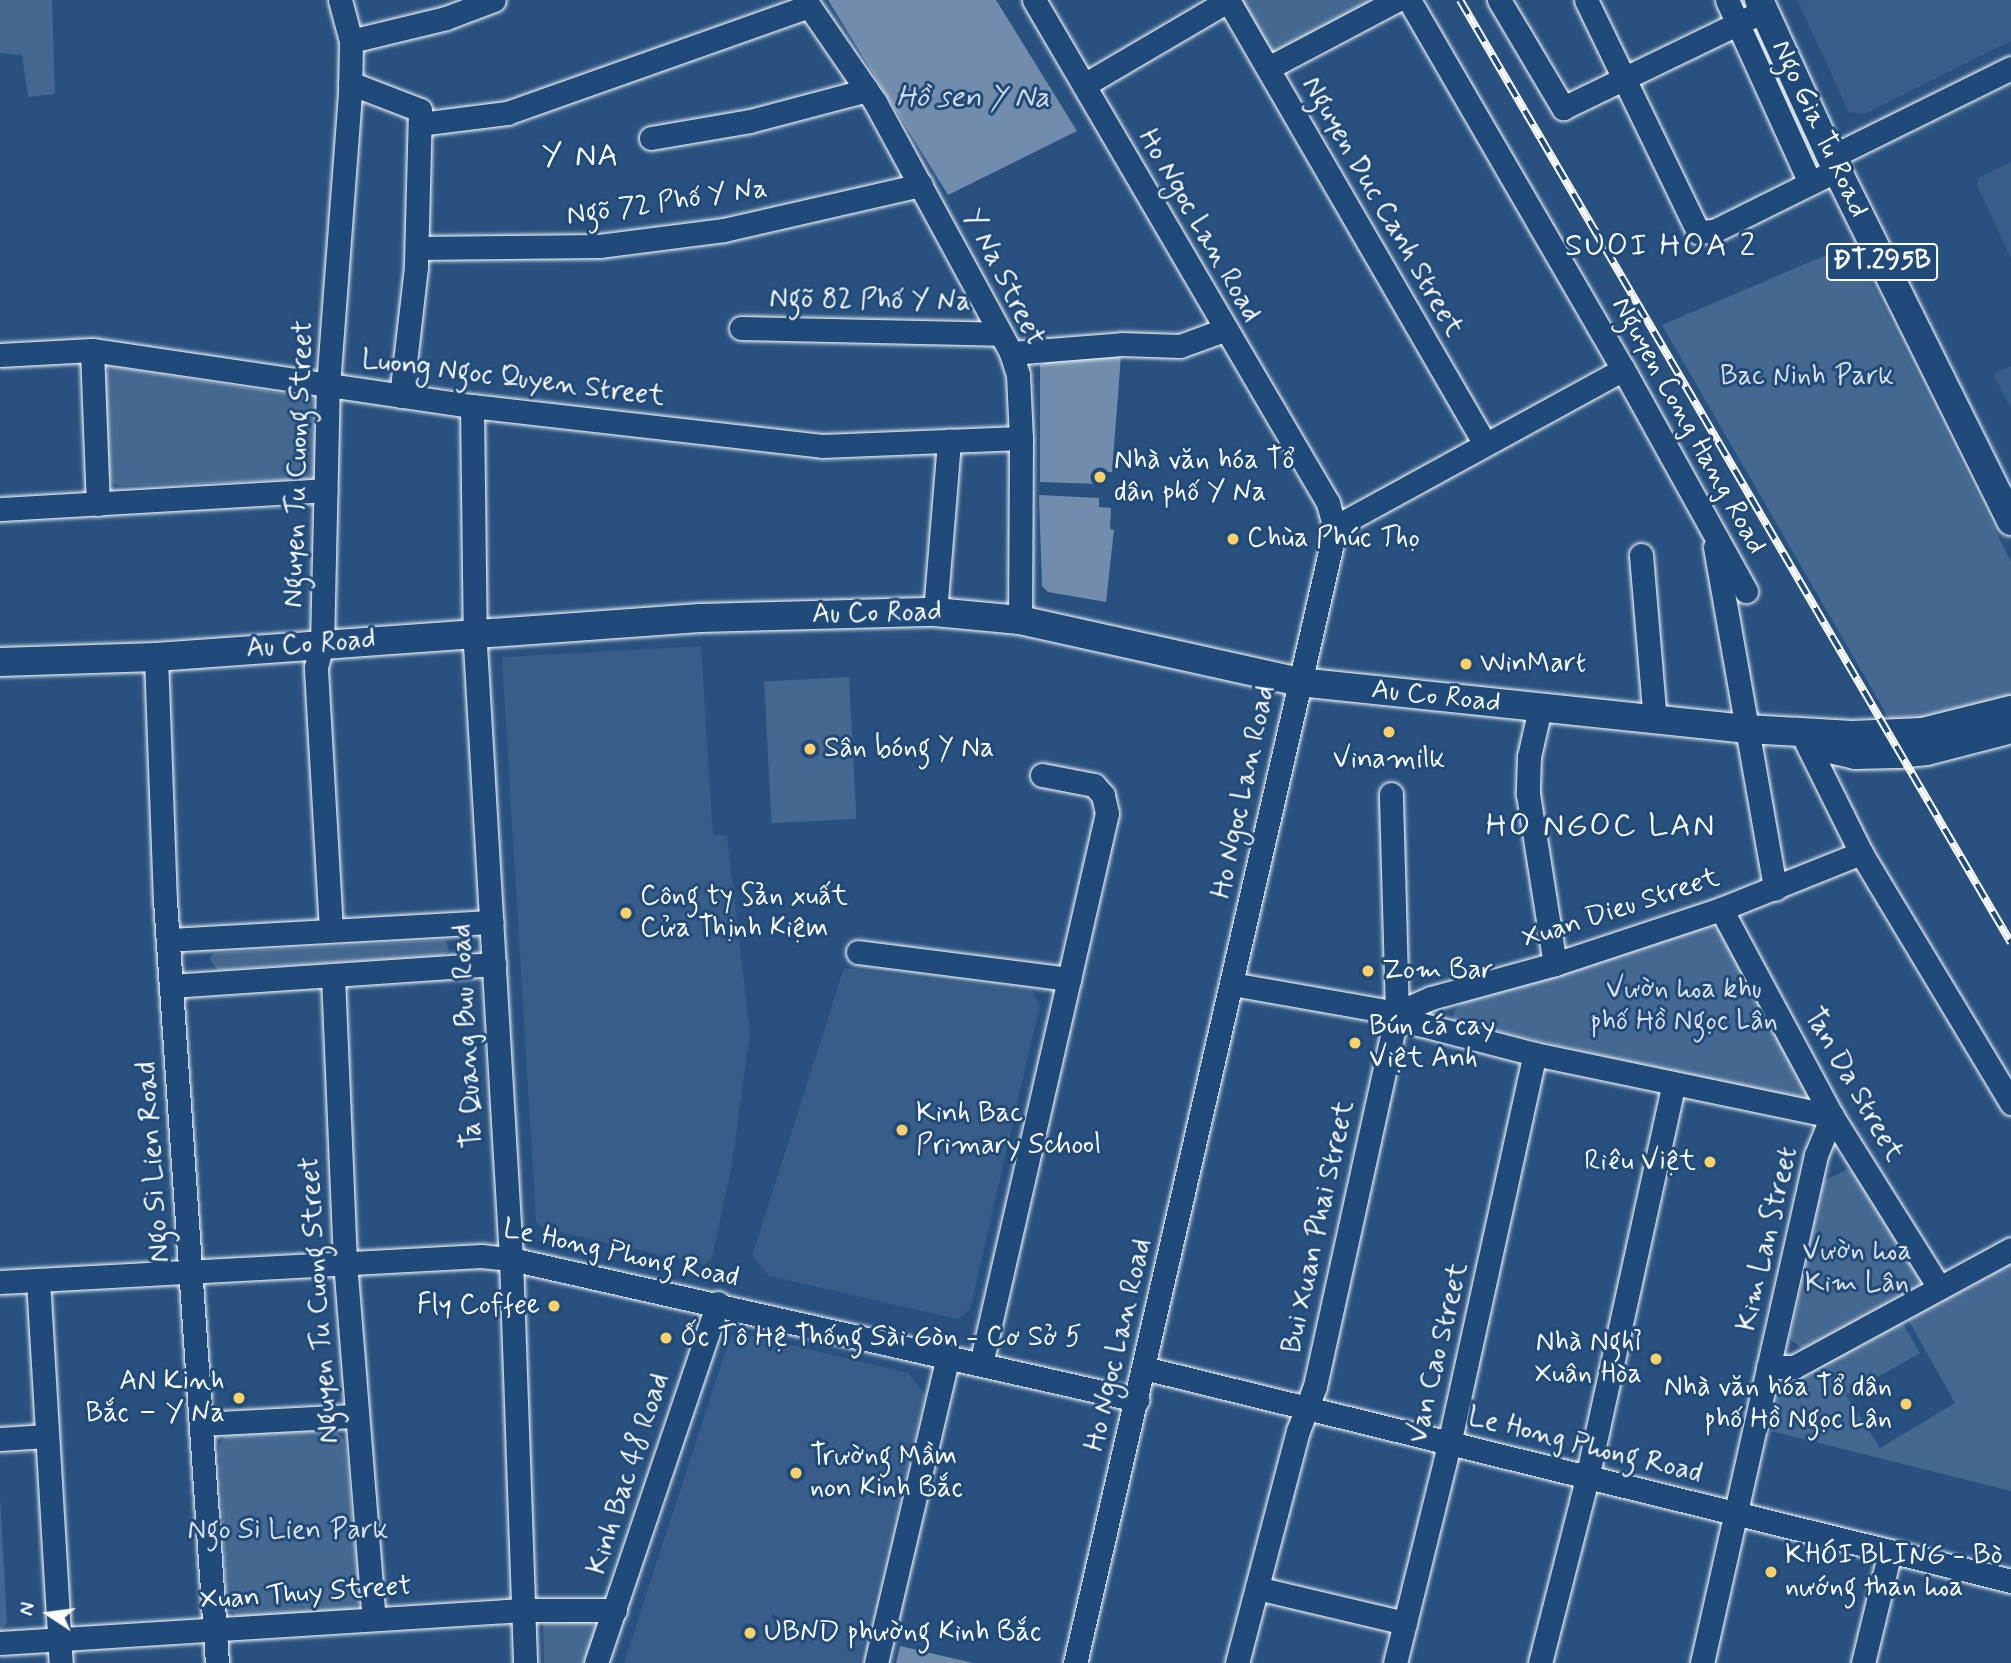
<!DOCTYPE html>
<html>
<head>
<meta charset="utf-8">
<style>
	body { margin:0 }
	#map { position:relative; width:2011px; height:1663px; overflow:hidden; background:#28517f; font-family:Mynerve,sans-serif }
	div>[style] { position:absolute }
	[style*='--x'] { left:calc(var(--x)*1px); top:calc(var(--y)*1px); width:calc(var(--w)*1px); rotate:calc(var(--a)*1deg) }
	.built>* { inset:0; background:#375d88 }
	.green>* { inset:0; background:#446890; transform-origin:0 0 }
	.water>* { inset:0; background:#718dab }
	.roads { filter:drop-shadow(0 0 2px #fff) drop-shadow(0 0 2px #fff) }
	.minor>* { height:23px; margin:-11.5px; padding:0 11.5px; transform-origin:11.5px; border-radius:11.5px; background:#1f4a7a }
	.major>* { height:28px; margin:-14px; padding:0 14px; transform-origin:14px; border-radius:14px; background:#1f4a7a }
	.rail>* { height:8px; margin-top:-4px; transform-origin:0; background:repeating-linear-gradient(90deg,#1f4a7a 0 16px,#fff 0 32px); box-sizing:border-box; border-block:2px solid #fff }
	.dots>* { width:19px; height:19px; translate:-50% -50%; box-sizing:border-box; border:4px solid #1f4a7a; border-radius:50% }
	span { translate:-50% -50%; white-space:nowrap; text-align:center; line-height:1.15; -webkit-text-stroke:6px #1f4a7a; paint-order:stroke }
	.shield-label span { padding:2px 5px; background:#1f4a7a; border:2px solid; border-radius:5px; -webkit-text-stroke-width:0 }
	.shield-label { font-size:26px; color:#fff; font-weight:700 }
	.street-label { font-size:28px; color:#fff }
	.park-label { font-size:28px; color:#dae1e9 }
	.poi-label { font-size:28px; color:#fff }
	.left { translate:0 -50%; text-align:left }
	.right { translate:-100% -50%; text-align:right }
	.water-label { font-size:30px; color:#d4dde6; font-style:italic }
	.quarter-label { font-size:32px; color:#fff; letter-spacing:2px }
	.north { position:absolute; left:14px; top:1579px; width:70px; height:70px; -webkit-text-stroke:5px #1f4a7a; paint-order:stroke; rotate:283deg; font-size:19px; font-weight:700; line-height:28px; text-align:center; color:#fff }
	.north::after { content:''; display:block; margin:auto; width:24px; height:32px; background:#fff; clip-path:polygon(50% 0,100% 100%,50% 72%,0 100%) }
</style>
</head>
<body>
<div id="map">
	<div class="built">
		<i style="clip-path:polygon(1797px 0,2011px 0,2011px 41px,1864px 114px,1849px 112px)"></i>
		<i style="clip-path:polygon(2011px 162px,2011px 259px,1977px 185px,1978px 178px)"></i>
		<i style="clip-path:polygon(2011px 366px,2011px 409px,1993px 374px)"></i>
		<i style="clip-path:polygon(701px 646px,713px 835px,727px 835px,750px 1033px,732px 1164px,712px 1258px,704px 1265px,542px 1228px,536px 1221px,502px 657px)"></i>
		<i style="clip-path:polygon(844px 968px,1032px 991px,1040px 1004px,970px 1310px,957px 1319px,769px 1276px,752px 1256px)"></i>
		<i style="clip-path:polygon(737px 1332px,908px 1373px,925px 1394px,859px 1663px,624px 1663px,729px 1340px)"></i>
	</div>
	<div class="green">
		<i style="clip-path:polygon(0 0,52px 0,55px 94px,28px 97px,22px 55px,0 53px)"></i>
		<i style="clip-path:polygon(1235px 0,1383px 0,1271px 59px)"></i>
		<i style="clip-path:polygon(1852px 244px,2011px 562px,2011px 704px,1895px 729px,1662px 325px)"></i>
		<i style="clip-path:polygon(110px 366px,316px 399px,315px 479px,122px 486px,112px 483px,107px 472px,105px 376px)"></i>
		<i style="left:849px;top:677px;width:142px;height:85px;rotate:87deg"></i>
		<i style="clip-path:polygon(1709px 925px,1721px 931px,1812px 1096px,1809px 1099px,1803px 1102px,1453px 1021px,1454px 1011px,1465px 1001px)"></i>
		<i style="clip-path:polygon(446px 940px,449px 951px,441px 956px,218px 970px,209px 959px,215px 953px)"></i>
		<i style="clip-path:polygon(1848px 1169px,1854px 1172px,1926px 1283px,1804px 1351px,1790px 1339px,1823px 1181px)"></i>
		<i style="clip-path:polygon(2011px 1255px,2011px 1491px,1771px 1431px,1781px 1381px,1899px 1317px,1920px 1353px,1846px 1395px,1880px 1448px,1955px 1403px,1905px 1314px)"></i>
		<i style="clip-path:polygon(333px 1428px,344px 1439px,361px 1599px,354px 1610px,242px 1620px,227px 1608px,219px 1445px,227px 1434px)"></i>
		<i style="clip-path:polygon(0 1496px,7px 1623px,0 1632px)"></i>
		<i style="clip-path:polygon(589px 1620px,596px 1627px,584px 1663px,544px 1663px,543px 1624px)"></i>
	</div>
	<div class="water">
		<i style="clip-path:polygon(828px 0,996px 0,1077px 131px,948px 195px)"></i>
		<i style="clip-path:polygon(1121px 356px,1112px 472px,1101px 472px,1100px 484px,1040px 482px,1040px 365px,1049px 361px)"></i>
		<i style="clip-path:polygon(1039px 495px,1099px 498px,1099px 507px,1111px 508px,1110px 529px,1114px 530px,1106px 602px,1048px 592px,1042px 586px)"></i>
		<i style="clip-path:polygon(900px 1646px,973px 1663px,896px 1663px)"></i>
	</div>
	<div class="roads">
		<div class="minor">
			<i style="--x:805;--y:0;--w:124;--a:55.5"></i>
			<i style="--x:875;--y:102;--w:285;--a:61.5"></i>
			<i style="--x:1011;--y:353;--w:23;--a:72"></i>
			<i style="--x:1018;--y:375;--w:63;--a:87.3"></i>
			<i style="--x:1021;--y:438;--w:182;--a:90.3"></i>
			<i style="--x:1034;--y:0;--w:583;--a:59.69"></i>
			<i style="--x:1328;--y:503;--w:28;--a:75"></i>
			<i style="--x:1335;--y:530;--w:1162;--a:102.92"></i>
			<i style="--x:1228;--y:0;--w:513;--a:59.94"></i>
			<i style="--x:1409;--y:0;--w:427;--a:59.9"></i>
			<i style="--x:1623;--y:369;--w:254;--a:61"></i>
			<i style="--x:1499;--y:0;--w:126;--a:59.3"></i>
			<i style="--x:1563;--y:108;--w:223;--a:-25.8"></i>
			<i style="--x:1586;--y:0;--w:258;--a:64.2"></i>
			<i style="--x:1698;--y:232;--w:16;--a:-4"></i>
			<i style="--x:1714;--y:231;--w:137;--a:-26.4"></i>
			<i style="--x:1727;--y:0;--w:201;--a:65.6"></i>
			<i style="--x:351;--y:41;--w:98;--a:-13.6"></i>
			<i style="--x:446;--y:18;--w:51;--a:-20.6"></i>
			<i style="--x:1268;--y:68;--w:146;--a:-27.8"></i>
			<i style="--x:350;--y:83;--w:75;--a:21.1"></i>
			<i style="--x:420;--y:110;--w:157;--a:91.5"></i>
			<i style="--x:416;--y:267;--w:130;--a:96.6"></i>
			<i style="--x:1084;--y:85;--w:168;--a:-30.4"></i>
			<i style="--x:420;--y:124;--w:88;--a:-7.2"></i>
			<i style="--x:507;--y:113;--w:320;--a:-19.5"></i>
			<i style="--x:651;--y:138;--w:100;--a:-9.7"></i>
			<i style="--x:750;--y:121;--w:121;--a:-14.8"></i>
			<i style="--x:1831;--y:157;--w:201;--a:-26.3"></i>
			<i style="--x:417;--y:248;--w:182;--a:-0.6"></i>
			<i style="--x:599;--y:246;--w:126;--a:-7.3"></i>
			<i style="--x:724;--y:230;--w:202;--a:-12.9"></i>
			<i style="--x:741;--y:328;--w:257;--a:1.3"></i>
			<i style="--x:92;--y:350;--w:154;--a:87.8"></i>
			<i style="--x:1011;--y:353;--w:111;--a:-4.6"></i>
			<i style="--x:1122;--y:344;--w:58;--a:2"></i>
			<i style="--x:1180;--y:346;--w:47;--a:-20"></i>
			<i style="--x:0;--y:355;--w:92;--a:-3.1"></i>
			<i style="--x:92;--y:350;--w:384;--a:8.4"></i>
			<i style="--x:472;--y:406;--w:352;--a:6.5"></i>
			<i style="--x:822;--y:446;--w:199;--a:-2.3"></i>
			<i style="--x:472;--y:406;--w:239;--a:89.3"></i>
			<i style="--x:475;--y:645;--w:615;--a:86.64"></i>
			<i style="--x:511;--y:1259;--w:404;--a:88"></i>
			<i style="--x:0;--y:509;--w:326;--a:-3.3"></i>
			<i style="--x:1335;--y:527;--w:328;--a:-28.7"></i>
			<i style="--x:1715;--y:547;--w:347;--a:80"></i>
			<i style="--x:1641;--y:555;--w:166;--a:85.2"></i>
			<i style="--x:935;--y:612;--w:172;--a:-85.3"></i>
			<i style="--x:156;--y:657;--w:243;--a:87.9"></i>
			<i style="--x:165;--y:900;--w:765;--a:86.1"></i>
			<i style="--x:1540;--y:708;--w:50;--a:102.7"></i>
			<i style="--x:1529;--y:757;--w:37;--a:92"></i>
			<i style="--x:1528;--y:794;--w:172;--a:81"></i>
			<i style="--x:1807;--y:744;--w:122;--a:63.6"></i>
			<i style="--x:1861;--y:853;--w:292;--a:59"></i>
			<i style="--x:1721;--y:909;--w:235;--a:61.8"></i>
			<i style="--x:1832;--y:1116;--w:202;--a:58"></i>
			<i style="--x:331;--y:930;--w:263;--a:-93.3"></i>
			<i style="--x:316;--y:667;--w:23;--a:-75"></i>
			<i style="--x:322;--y:645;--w:259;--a:-88.7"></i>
			<i style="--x:328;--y:386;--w:292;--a:-85.7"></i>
			<i style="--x:350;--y:95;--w:54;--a:-88.9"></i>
			<i style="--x:351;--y:41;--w:42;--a:-105"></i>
			<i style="--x:168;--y:940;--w:324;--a:-3.2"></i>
			<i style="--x:858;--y:952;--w:213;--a:7.3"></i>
			<i style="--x:333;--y:976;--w:286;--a:87.6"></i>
			<i style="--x:345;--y:1262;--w:358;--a:85.4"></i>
			<i style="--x:1232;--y:984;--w:168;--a:10"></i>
			<i style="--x:1397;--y:1013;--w:25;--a:27"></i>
			<i style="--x:1419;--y:1024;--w:120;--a:14.5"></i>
			<i style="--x:1535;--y:1054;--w:303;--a:11.8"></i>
			<i style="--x:1832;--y:1116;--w:42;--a:112.3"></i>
			<i style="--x:1816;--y:1155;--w:521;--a:102.65"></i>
			<i style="--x:171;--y:986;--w:324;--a:-3.9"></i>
			<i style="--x:1397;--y:1013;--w:37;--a:-24"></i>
			<i style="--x:1431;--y:998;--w:129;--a:-15.3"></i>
			<i style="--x:1555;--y:964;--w:175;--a:-18.3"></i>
			<i style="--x:1721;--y:909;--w:151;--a:-21.8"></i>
			<i style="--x:38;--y:1280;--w:384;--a:86.6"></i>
			<i style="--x:0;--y:1282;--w:482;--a:-3.1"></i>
			<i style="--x:481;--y:1256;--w:30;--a:6"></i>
			<i style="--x:511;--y:1259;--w:642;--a:12.69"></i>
			<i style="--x:981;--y:1364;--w:565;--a:-77.12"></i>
			<i style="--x:1107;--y:813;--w:18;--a:-103"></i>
			<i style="--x:1103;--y:795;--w:13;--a:-132"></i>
			<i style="--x:1094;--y:785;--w:53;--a:-169.1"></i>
			<i style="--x:1768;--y:1367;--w:26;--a:0"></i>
			<i style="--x:1794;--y:1367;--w:247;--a:-28.5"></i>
			<i style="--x:1144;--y:1368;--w:893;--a:13.8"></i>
			<i style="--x:202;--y:1424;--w:154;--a:-3"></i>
			<i style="--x:0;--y:1439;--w:47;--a:-3.7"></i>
			<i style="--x:1257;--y:1588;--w:152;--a:13.3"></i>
			<i style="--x:0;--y:1643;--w:524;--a:-3.61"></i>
			<i style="--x:523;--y:1610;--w:92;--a:0"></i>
			<i style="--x:596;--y:1663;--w:380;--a:-71.3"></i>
			<i style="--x:876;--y:1663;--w:315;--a:-76.8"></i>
			<i style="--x:1237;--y:1663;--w:240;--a:-75.3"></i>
			<i style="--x:1298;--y:1431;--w:48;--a:-69.3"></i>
			<i style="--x:1315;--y:1386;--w:382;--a:-77.6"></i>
			<i style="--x:1397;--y:1013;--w:219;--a:-91.6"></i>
			<i style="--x:1395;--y:1663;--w:226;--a:-76.1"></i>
			<i style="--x:1449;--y:1444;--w:399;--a:-77.6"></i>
			<i style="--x:1540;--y:1663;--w:191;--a:-75.7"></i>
			<i style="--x:1587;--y:1478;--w:401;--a:-77.6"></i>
			<i style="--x:1863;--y:1663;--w:115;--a:-76.4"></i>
		</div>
		<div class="major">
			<i style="--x:1759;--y:0;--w:187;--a:65.4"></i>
			<i style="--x:1837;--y:170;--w:392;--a:63.6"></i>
			<i style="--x:0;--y:662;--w:156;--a:-1.8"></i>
			<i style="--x:156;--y:657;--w:545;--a:-4.1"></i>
			<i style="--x:700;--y:618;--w:235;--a:-1.5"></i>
			<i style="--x:935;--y:612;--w:85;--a:5.4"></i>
			<i style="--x:1020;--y:620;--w:286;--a:12.5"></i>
			<i style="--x:1299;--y:682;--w:449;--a:6"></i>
			<i style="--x:1746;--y:729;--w:106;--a:3.2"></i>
			<i style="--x:1852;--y:735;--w:70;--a:-2.5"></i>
			<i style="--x:1922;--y:732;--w:92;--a:-13.9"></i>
			<i style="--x:1817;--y:746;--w:40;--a:13"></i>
			<i style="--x:1856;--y:755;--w:42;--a:-1.4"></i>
			<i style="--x:1898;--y:754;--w:29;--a:-6"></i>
			<i style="--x:1927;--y:751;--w:80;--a:-14.6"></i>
		</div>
	</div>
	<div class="rail">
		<i style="--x:1460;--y:0;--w:1092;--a:59.7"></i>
	</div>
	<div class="dots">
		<i style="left:1100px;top:477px;background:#ffd166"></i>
		<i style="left:1233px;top:539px;background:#ffd166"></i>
		<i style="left:1466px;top:664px;background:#ffd166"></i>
		<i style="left:1389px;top:732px;background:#ffd166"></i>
		<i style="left:810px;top:749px;background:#ffd166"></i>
		<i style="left:626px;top:913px;background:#ffd166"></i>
		<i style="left:1368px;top:971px;background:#ffd166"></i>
		<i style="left:1355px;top:1043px;background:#ffd166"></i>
		<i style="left:902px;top:1130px;background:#ffd166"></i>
		<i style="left:1710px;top:1162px;background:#ffd166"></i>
		<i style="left:554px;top:1306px;background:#ffd166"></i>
		<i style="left:666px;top:1338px;background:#ffd166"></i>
		<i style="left:1656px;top:1359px;background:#ffd166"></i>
		<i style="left:239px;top:1398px;background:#ffd166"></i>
		<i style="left:1906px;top:1404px;background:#ffd166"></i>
		<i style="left:796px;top:1473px;background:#ffd166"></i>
		<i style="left:1771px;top:1572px;background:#ffd166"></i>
		<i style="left:750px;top:1633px;background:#ffd166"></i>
	</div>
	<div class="shield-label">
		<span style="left:1882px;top:262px">ĐT.295B</span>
	</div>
	<div class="street-label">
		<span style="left:1819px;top:129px;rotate:65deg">Ngo Gia Tu Road</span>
		<span style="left:667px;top:203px;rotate:-8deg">Ngõ 72 Phố Y Na</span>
		<span style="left:1382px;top:207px;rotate:60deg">Nguyen Duc Canh Street</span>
		<span style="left:1199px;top:226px;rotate:60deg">Ho Ngoc Lan Road</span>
		<span style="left:1003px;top:278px;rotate:63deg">Y Na Street</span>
		<span style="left:870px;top:301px;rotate:1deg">Ngõ 82 Phố Y Na</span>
		<span style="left:513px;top:379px;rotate:7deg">Luong Ngoc Quyen Street</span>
		<span style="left:1688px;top:426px;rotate:61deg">Nguyen Cong Hang Road</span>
		<span style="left:299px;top:464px;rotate:-88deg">Nguyen Tu Cuong Street</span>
		<span style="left:877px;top:614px;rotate:-1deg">Au Co Road</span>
		<span style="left:311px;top:645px;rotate:-4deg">Au Co Road</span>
		<span style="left:1436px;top:697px;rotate:6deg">Au Co Road</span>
		<span style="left:1244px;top:792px;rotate:-78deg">Ho Ngoc Lan Road</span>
		<span style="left:1621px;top:909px;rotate:-18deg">Xuan Dieu Street</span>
		<span style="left:468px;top:1036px;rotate:-93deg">Ta Quang Buu Road</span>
		<span style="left:1853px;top:1085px;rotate:60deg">Tan Da Street</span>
		<span style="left:154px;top:1162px;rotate:-94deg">Ngo Si Lien Road</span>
		<span style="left:1319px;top:1227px;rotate:-78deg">Bui Xuan Phai Street</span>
		<span style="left:1768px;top:1239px;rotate:-77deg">Kim Lan Street</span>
		<span style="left:621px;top:1254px;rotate:12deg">Le Hong Phong Road</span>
		<span style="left:320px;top:1300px;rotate:-94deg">Nguyen Tu Cuong Street</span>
		<span style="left:1119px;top:1345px;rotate:-77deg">Ho Ngoc Lan Road</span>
		<span style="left:1439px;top:1353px;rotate:-77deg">Van Cao Street</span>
		<span style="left:1585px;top:1446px;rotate:14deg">Le Hong Phong Road</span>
		<span style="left:629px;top:1474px;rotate:-72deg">Kinh Bac 48 Road</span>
		<span style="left:306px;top:1594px;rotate:-4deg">Xuan Thuy Street</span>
	</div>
	<div class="park-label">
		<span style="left:1807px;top:377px">Bac Ninh Park</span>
		<span style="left:1684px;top:1006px">Vườn hoa khu<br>phố Hồ Ngọc Lân</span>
		<span style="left:1857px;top:1268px">Vườn hoa<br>Kim Lân</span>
		<span style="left:288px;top:1531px">Ngo Si Lien Park</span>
	</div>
	<div class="poi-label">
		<span class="left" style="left:1114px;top:477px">Nhà văn hóa Tổ<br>dân phố Y Na</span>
		<span class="left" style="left:1247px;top:539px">Chùa Phúc Thọ</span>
		<span class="left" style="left:1480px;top:664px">WinMart</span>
		<span class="left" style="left:824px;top:749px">Sân bóng Y Na</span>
		<span style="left:1389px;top:760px">Vinamilk</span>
		<span class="left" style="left:640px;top:913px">Công ty Sản xuất<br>Cửa Thịnh Kiệm</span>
		<span class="left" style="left:1382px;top:971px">Zom Bar</span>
		<span class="left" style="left:1369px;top:1043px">Bún cá cay<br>Việt Anh</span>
		<span class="left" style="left:916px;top:1130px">Kinh Bac<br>Primary School</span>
		<span class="right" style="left:1696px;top:1162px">Riêu Việt</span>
		<span class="right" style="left:540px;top:1306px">Fly Coffee</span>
		<span class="left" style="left:680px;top:1338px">Ốc Tô Hệ Thống Sài Gòn - Cơ Sở 5</span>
		<span class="right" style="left:1642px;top:1359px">Nhà Nghỉ<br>Xuân Hòa</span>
		<span class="right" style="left:225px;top:1398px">AN Kinh<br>Bắc – Y Na</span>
		<span class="right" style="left:1892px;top:1404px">Nhà văn hóa Tổ dân<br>phố Hồ Ngọc Lân</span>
		<span class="left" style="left:810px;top:1473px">Trường Mầm<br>non Kinh Bắc</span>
		<span class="left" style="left:1785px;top:1572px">KHÓI BLING - Bò<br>nướng than hoa</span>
		<span class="left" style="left:764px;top:1633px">UBND phường Kinh Bắc</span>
	</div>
	<div class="water-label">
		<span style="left:973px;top:98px">Hồ sen Y Na</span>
	</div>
	<div class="quarter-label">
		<span style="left:581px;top:156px">Y NA</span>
		<span style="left:1661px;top:246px">SUOI HOA 2</span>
		<span style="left:1601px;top:826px">HO NGOC LAN</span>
	</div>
	<div class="north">N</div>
</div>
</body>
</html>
